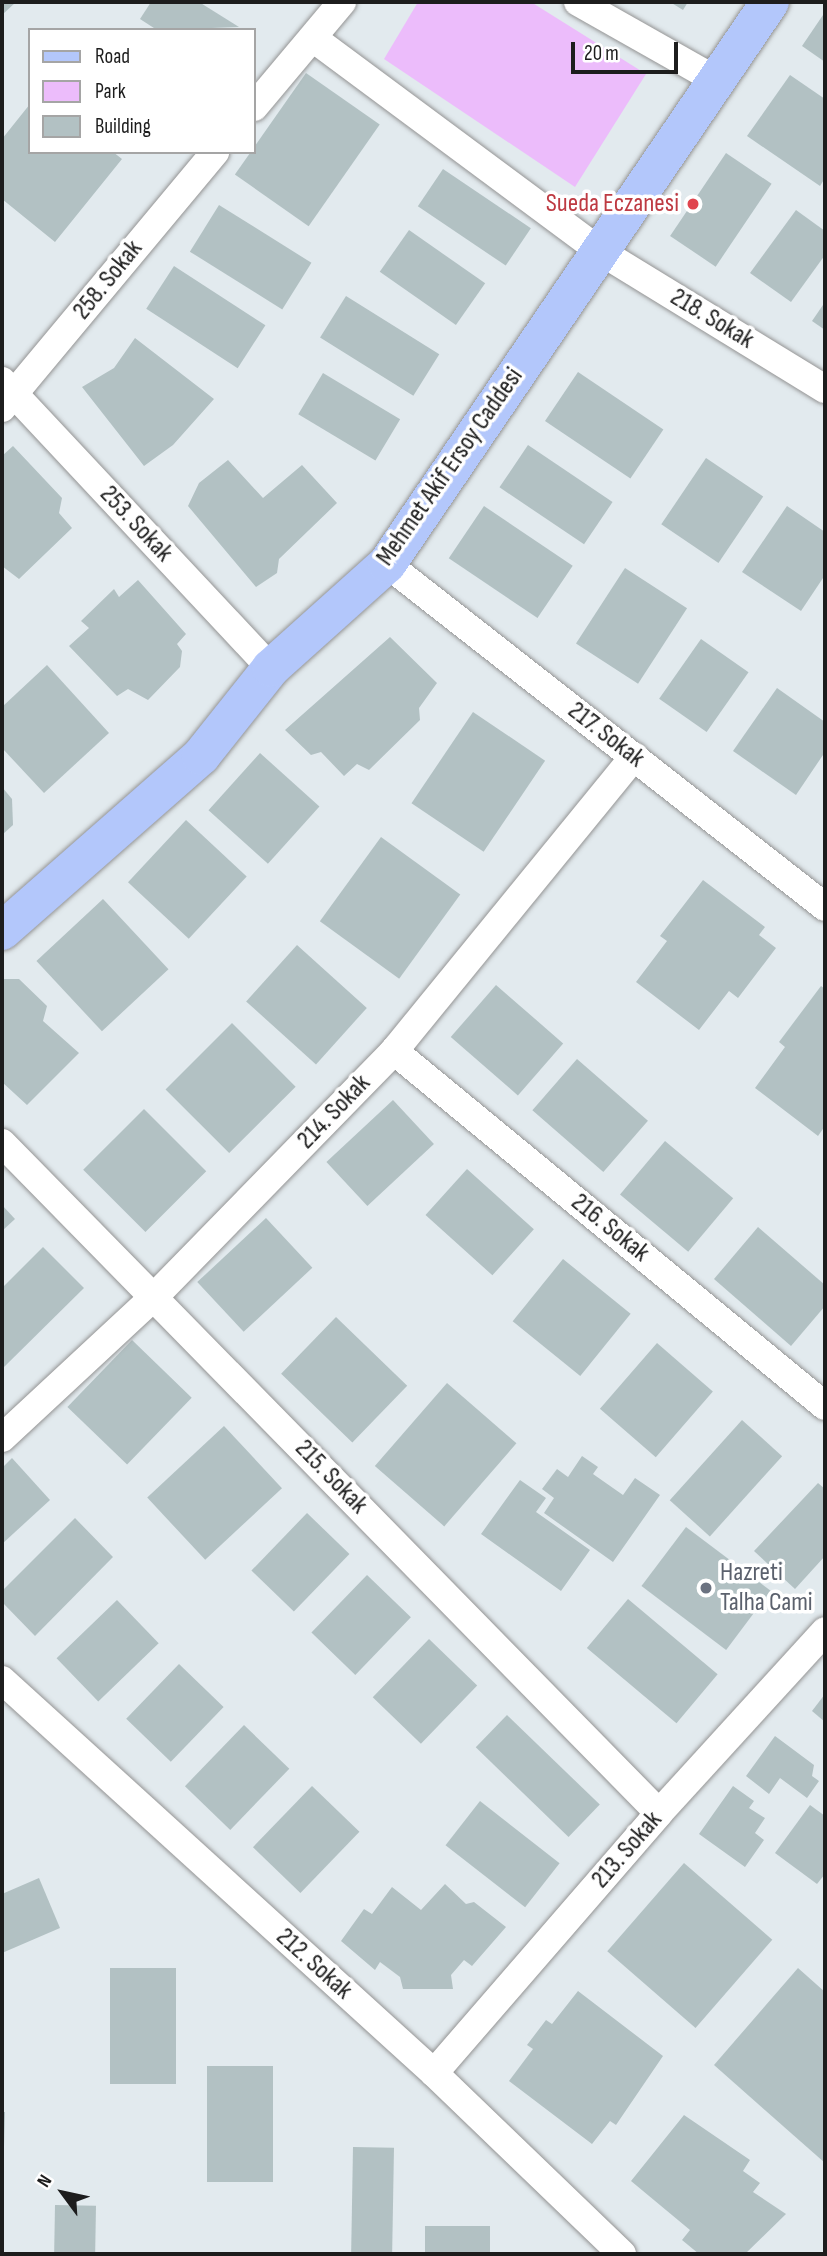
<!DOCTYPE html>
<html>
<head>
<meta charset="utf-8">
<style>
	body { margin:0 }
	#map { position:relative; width:827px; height:2256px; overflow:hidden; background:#e2eaee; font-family:"Sofia Sans Condensed",sans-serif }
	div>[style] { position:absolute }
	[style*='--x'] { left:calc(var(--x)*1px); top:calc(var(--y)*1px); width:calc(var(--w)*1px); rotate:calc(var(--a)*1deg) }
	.park>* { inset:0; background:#ecbcfb }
	.building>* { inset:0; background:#b2c1c3; transform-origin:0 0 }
	.roads { filter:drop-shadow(0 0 2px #949494) drop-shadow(0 0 2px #949494) }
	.street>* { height:28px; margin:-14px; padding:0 14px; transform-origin:14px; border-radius:14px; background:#fff }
	.secondary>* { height:38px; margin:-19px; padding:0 19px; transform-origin:19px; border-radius:19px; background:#b3c7fb }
	.dots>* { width:19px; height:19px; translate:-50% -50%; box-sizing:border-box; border:4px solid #fff; border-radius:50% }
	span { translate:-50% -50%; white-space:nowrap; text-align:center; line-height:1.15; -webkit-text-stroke:7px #fff; paint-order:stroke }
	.health-label { font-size:26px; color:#be3a42 }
	.right { translate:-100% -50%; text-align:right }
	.street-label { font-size:26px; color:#1d1d1d }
	.worship-label { font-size:26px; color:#5b616d }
	.left { translate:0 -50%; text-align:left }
	.frame { position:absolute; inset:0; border:4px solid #1d1d1d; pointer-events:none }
	.legend { position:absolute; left:28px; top:28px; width:228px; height:126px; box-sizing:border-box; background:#fff; border:2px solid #a5a5a5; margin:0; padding:9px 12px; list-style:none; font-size:21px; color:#1d1d1d }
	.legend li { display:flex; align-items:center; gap:14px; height:35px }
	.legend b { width:35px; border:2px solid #a5a5a5 }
	.north { position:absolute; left:28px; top:2158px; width:70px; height:70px; -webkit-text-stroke:5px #fff; paint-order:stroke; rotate:303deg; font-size:19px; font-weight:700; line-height:28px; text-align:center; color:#1d1d1d }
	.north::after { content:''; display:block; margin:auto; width:24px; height:32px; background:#1d1d1d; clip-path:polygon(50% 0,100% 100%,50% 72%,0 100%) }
	.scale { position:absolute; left:571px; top:42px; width:107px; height:32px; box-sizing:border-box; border:4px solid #1d1d1d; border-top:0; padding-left:9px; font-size:21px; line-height:24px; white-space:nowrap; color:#1d1d1d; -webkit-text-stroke:5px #fff; paint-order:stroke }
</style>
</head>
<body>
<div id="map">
	<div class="park">
		<i style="clip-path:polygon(418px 2px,531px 2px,646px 74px,575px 187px,384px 59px)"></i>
	</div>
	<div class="building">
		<i style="clip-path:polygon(2px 2px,16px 2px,2px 15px)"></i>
		<i style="clip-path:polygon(151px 2px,199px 2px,239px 27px,157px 30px,140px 19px)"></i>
		<i style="clip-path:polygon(670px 2px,688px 2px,683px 10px)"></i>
		<i style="clip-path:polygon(825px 12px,825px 62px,802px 46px)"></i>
		<i style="left:306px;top:73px;width:90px;height:124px;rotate:35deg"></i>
		<i style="clip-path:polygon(790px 75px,825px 99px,825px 178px,820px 186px,747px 136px)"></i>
		<i style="clip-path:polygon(30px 104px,30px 152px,113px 152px,122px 159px,55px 242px,2px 199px,2px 139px)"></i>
		<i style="left:726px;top:153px;width:55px;height:100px;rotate:34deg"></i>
		<i style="left:443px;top:169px;width:106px;height:45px;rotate:34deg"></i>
		<i style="left:219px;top:205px;width:109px;height:55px;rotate:32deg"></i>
		<i style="clip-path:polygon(796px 210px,825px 231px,825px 255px,791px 302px,750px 273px)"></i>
		<i style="left:409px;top:230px;width:93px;height:51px;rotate:35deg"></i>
		<i style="left:174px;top:266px;width:109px;height:51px;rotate:33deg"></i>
		<i style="left:346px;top:296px;width:110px;height:49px;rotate:32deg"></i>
		<i style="clip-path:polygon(825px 302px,825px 330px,812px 321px)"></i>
		<i style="clip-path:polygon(135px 338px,214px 399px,173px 445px,144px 466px,82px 387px,114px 368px)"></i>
		<i style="left:578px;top:372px;width:103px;height:59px;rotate:34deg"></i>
		<i style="left:323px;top:373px;width:90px;height:48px;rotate:31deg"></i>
		<i style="left:528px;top:445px;width:102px;height:51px;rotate:34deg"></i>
		<i style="clip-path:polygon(13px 446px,62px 498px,59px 513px,72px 528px,19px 579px,2px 566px,2px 456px)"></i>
		<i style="left:706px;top:458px;width:69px;height:80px;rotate:34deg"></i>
		<i style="clip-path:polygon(228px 460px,263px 498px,302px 465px,337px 503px,279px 559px,277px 573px,256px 587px,188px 506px,199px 483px)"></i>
		<i style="left:484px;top:506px;width:107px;height:63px;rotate:34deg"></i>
		<i style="clip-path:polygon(787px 506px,825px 532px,825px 575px,801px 611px,742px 572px)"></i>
		<i style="left:625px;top:568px;width:74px;height:90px;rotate:33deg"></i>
		<i style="clip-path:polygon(138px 580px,186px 634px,177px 644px,182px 651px,180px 667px,148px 700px,128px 689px,117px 696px,69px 646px,89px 628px,81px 621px,114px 589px,119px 597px)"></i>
		<i style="clip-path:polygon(390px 637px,437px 683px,419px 708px,420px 720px,369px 770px,357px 764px,344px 776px,321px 752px,311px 755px,285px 730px)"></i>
		<i style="left:701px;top:639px;width:58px;height:73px;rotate:35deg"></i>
		<i style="clip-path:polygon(47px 665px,109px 733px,44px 793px,2px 748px,2px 707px)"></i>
		<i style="clip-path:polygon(777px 688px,825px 722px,825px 752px,796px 795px,733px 751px)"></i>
		<i style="left:473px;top:712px;width:87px;height:110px;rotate:34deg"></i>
		<i style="left:260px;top:753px;width:80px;height:77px;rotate:42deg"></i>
		<i style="clip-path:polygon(2px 787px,12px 799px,13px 825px,2px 835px)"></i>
		<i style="left:186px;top:820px;width:83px;height:85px;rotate:43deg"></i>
		<i style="left:381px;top:837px;width:98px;height:104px;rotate:36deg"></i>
		<i style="clip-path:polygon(703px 880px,765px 927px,759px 935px,776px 948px,738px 998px,729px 991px,699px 1030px,636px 982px,667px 941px,660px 936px)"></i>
		<i style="left:103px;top:899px;width:96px;height:91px;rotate:47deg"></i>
		<i style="left:297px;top:945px;width:94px;height:76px;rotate:42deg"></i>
		<i style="clip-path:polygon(4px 979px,19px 979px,47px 1006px,43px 1021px,79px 1053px,27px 1105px,2px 1082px)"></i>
		<i style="left:496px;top:985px;width:89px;height:69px;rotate:41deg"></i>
		<i style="clip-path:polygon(821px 986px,825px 989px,825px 1126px,818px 1136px,755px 1088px,785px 1047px,779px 1042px)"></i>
		<i style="left:232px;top:1023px;width:90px;height:94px;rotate:45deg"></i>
		<i style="left:577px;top:1059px;width:94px;height:68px;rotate:41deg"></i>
		<i style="left:393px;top:1100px;width:60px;height:91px;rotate:47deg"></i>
		<i style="left:144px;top:1109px;width:88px;height:86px;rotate:45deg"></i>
		<i style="left:665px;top:1141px;width:89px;height:70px;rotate:40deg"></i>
		<i style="left:467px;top:1169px;width:90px;height:62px;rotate:42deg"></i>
		<i style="clip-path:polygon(2px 1205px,15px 1219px,2px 1231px)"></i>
		<i style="left:266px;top:1218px;width:68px;height:94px;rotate:47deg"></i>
		<i style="clip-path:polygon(758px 1227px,825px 1285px,825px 1306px,791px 1346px,714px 1279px)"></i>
		<i style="clip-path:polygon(43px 1247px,84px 1288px,2px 1369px,2px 1288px)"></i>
		<i style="left:563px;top:1259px;width:87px;height:80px;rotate:39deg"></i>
		<i style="left:336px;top:1317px;width:99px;height:79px;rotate:44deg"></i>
		<i style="left:132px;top:1340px;width:83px;height:93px;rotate:44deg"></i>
		<i style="left:657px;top:1343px;width:74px;height:87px;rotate:41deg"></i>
		<i style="left:447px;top:1383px;width:92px;height:110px;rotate:41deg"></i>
		<i style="left:742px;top:1420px;width:54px;height:108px;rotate:42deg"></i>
		<i style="left:224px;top:1426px;width:85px;height:105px;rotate:47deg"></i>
		<i style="clip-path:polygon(582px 1456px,598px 1467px,593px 1474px,623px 1495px,635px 1478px,660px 1495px,613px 1562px,544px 1513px,554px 1498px,542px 1489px,557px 1469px,568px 1477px)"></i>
		<i style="clip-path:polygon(12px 1458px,50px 1500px,2px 1544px,2px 1468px)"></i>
		<i style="clip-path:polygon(520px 1480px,546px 1498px,536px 1512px,590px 1550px,561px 1591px,481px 1534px)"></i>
		<i style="clip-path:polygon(818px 1483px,825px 1489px,825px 1556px,795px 1589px,754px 1551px)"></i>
		<i style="left:307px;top:1513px;width:59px;height:80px;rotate:44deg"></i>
		<i style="clip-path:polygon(75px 1518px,113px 1557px,35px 1636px,2px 1602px,2px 1591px)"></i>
		<i style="left:686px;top:1527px;width:106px;height:74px;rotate:37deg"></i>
		<i style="left:367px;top:1575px;width:61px;height:80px;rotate:44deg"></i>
		<i style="left:628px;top:1599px;width:117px;height:64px;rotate:40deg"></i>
		<i style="left:117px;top:1600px;width:60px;height:84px;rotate:46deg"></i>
		<i style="left:429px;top:1639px;width:67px;height:81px;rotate:44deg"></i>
		<i style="left:179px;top:1664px;width:62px;height:76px;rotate:44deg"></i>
		<i style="clip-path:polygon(825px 1694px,825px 1722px,812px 1711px)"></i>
		<i style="left:507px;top:1715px;width:129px;height:45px;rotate:44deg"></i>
		<i style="left:244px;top:1725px;width:63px;height:85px;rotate:44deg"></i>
		<i style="clip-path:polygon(775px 1736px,814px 1765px,812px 1776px,819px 1781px,807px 1798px,780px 1778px,769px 1794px,746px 1776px)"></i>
		<i style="left:312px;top:1786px;width:66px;height:85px;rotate:44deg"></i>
		<i style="clip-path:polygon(733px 1786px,754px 1801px,749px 1808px,765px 1818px,755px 1833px,764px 1840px,745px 1867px,699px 1834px)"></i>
		<i style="left:480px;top:1801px;width:101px;height:56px;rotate:38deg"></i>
		<i style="clip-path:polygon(810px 1805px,825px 1816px,825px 1874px,817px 1884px,775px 1853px)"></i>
		<i style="left:684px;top:1863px;width:117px;height:117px;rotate:41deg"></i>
		<i style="clip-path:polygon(39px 1878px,60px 1928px,2px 1953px,2px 1894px)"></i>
		<i style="clip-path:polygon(445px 1884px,466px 1904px,474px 1902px,506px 1927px,472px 1966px,464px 1960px,451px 1975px,453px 1989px,403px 1989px,400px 1977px,380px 1962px,375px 1970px,341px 1941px,364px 1909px,372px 1914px,392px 1887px,421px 1910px)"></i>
		<i style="left:176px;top:1968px;width:116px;height:66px;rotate:90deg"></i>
		<i style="clip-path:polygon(798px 1968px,825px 1992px,825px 2163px,714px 2065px)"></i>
		<i style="clip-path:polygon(578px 1991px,663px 2056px,616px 2125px,610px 2121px,592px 2144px,509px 2081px,533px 2049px,527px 2045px,546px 2020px,552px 2024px)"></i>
		<i style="left:273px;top:2066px;width:116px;height:66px;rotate:90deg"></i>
		<i style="clip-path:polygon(2px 2112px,5px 2112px,4px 2147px,2px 2147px)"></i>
		<i style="clip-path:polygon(684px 2115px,750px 2160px,743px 2171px,760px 2183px,753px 2192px,786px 2214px,745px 2254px,699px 2254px,682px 2240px,690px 2230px,631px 2181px)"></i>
		<i style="left:353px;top:2147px;width:41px;height:107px;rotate:1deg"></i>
		<i style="left:55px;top:2205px;width:41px;height:49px;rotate:1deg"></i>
		<i style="left:425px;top:2226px;width:65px;height:28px"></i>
	</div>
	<div class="roads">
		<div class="street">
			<i style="--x:578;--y:2;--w:159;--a:29.5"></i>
			<i style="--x:313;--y:38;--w:355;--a:36.6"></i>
			<i style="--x:598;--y:250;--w:266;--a:31.5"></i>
			<i style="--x:254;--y:107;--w:137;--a:-50"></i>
			<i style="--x:2;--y:381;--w:393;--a:46.9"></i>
			<i style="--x:2;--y:408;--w:333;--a:-50.2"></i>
			<i style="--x:387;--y:564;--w:556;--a:38.06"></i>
			<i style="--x:394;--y:1051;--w:558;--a:39.48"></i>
			<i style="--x:2;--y:1143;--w:938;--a:45.56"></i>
			<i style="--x:2;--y:1438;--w:209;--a:-42.9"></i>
			<i style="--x:155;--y:1296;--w:342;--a:-45.7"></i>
			<i style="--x:394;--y:1051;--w:380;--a:-50.8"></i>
			<i style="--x:2;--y:1680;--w:584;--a:42.29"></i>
			<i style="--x:434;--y:2073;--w:261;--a:43.9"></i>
			<i style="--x:434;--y:2073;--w:344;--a:-49.1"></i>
			<i style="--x:659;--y:1813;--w:246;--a:-47.6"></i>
		</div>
		<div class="secondary">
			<i style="--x:2;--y:931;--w:265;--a:-41.3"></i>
			<i style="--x:201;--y:756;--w:112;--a:-51.5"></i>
			<i style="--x:271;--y:668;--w:156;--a:-41.9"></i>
			<i style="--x:387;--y:564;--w:680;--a:-55.73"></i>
		</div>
	</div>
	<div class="dots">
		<i style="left:693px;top:204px;background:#e0444e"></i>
		<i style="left:706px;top:1588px;background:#6b7280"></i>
	</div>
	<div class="health-label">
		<span class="right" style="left:679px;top:204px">Sueda Eczanesi</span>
	</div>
	<div class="street-label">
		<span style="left:108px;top:280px;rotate:-51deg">258. Sokak</span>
		<span style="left:712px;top:319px;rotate:31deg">218. Sokak</span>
		<span style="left:450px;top:467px;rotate:-55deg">Mehmet Akif Ersoy Caddesi</span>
		<span style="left:136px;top:524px;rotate:47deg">253. Sokak</span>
		<span style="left:606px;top:735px;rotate:38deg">217. Sokak</span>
		<span style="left:334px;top:1112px;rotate:-46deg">214. Sokak</span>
		<span style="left:610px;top:1228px;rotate:39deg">216. Sokak</span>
		<span style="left:331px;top:1477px;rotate:46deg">215. Sokak</span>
		<span style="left:627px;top:1850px;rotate:-49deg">213. Sokak</span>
		<span style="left:314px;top:1964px;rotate:42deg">212. Sokak</span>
	</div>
	<div class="worship-label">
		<span class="left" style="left:720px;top:1588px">Hazreti<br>Talha Cami</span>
	</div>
	<div class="frame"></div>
	<ul class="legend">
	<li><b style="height:9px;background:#b3c7fb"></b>Road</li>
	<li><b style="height:19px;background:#ecbcfb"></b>Park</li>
	<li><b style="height:19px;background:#b2c1c3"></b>Building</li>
	</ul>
	<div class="north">N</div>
	<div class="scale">20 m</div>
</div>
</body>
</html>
